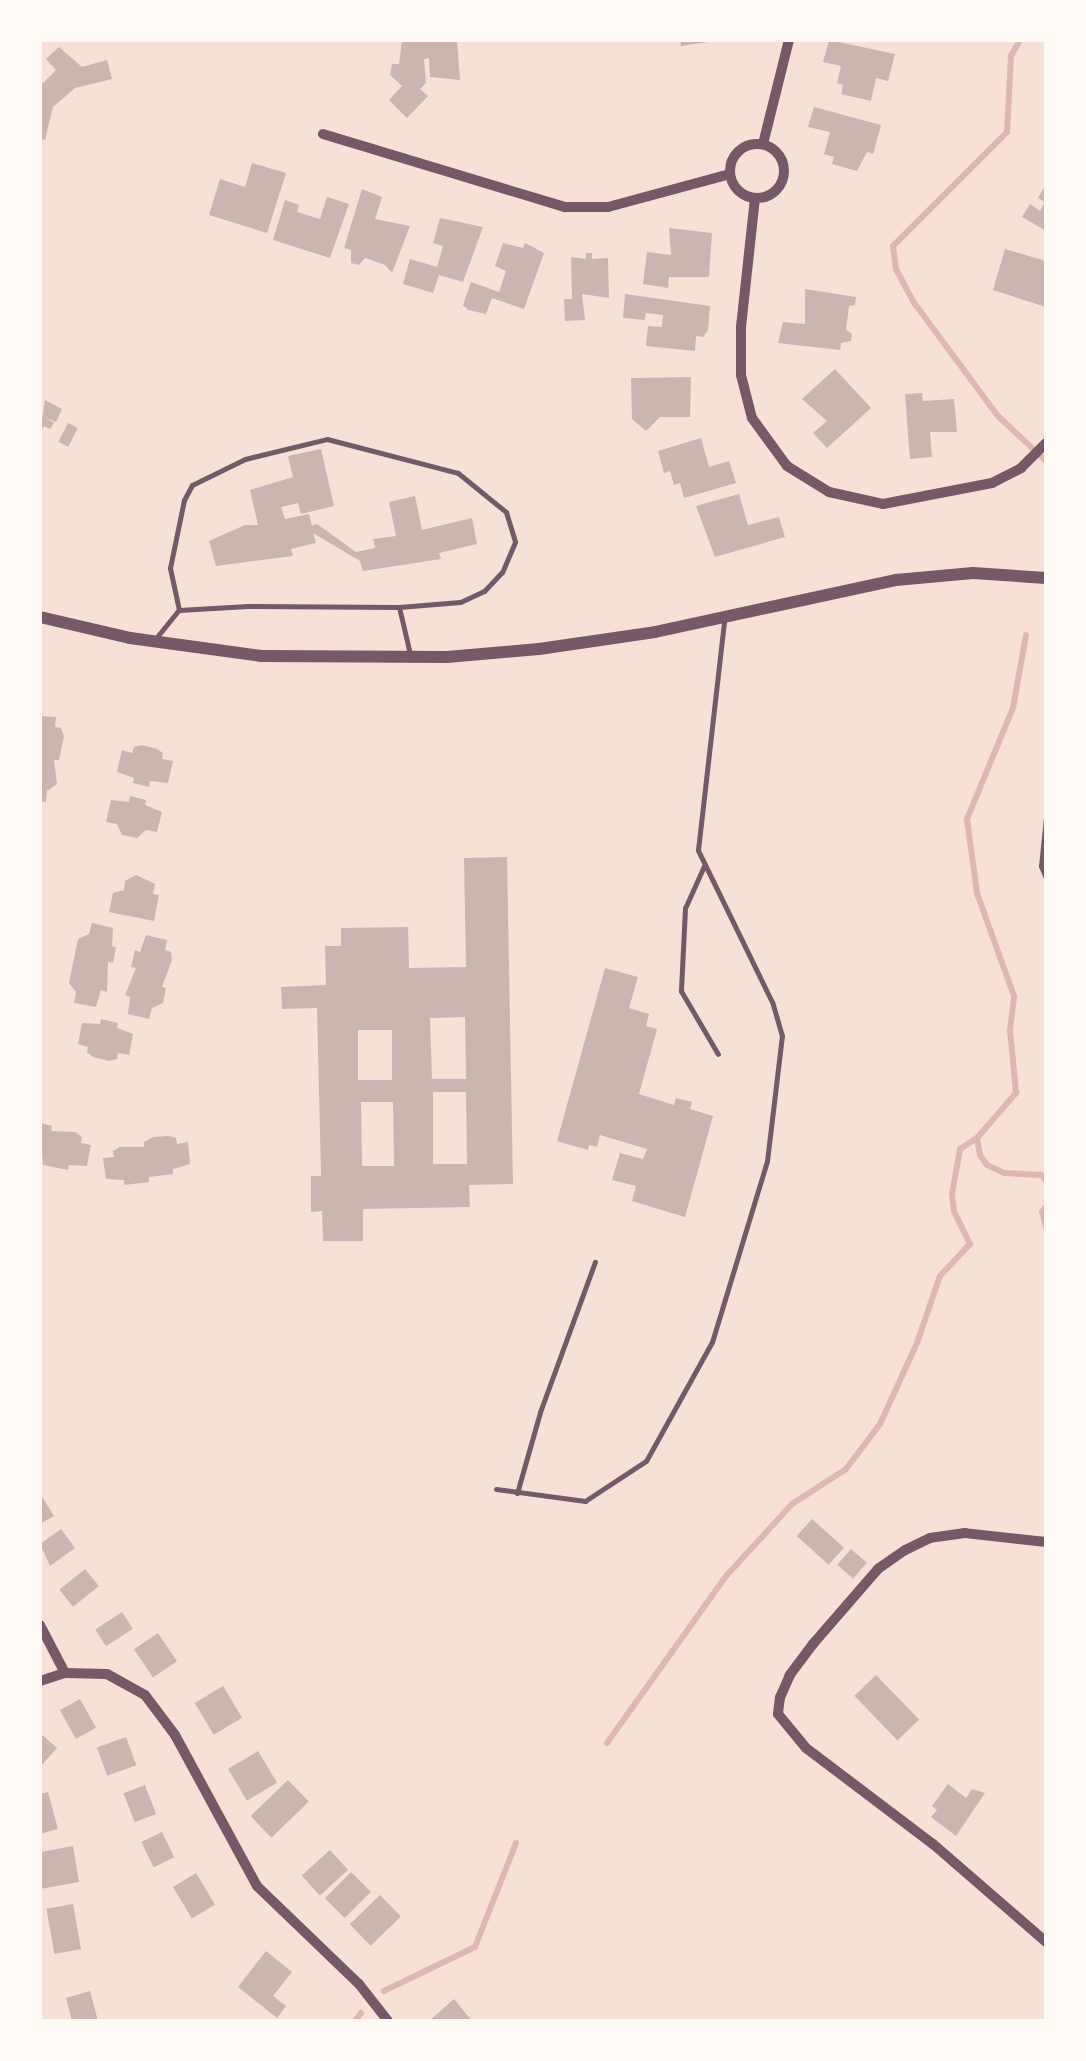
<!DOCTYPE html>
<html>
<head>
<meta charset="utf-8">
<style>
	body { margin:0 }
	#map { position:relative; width:1086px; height:2061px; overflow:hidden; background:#f7e1d7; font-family:Roboto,sans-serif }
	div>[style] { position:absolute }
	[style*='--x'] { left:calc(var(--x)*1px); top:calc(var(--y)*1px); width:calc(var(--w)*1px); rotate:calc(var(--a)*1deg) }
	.stream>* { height:6px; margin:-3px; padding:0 3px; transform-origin:3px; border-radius:3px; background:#dcb8b0 }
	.building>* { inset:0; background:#ccb4b1; transform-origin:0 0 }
	.service>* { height:5px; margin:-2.5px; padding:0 2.5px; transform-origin:2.5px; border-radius:2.5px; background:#755966 }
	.minor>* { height:10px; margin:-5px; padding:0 5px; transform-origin:5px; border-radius:5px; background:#755966 }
	.minor>.ring { margin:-5px; padding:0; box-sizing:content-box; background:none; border:10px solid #755966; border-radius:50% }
	.tertiary>* { height:12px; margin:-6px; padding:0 6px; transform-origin:6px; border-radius:6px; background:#755966 }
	span { translate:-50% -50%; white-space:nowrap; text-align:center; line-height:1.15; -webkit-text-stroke:10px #fffaf5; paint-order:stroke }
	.frame { position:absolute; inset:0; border:42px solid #fffaf5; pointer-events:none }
</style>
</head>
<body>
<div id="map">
	<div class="stream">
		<i style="--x:1020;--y:40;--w:18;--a:119"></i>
		<i style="--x:1011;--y:56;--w:76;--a:93"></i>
		<i style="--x:1007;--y:132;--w:161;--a:135"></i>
		<i style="--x:893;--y:246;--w:23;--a:83"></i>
		<i style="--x:896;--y:269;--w:40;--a:62"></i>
		<i style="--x:915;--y:304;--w:139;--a:53.5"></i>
		<i style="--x:998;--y:416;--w:66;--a:43.2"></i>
		<i style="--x:977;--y:1138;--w:17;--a:80"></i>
		<i style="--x:980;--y:1155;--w:12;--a:55"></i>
		<i style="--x:987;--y:1165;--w:19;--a:25"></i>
		<i style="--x:1004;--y:1173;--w:37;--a:3"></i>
		<i style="--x:1041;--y:1175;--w:7;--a:45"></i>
		<i style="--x:1046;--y:1207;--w:6;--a:129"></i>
		<i style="--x:1042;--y:1212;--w:15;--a:74"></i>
		<i style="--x:607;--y:1743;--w:206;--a:-54.5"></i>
		<i style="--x:727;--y:1575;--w:96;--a:-47.5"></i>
		<i style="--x:792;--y:1504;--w:64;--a:-32.9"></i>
		<i style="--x:846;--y:1469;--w:56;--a:-52.9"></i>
		<i style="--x:880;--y:1424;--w:89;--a:-65.4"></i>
		<i style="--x:917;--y:1343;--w:71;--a:-71.1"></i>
		<i style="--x:940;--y:1276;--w:44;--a:-46.8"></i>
		<i style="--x:970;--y:1244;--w:37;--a:-116"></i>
		<i style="--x:954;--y:1211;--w:17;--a:-97"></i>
		<i style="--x:952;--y:1194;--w:46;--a:-79.9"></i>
		<i style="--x:960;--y:1149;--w:20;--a:-33"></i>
		<i style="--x:977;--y:1138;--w:60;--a:-49.1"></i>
		<i style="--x:1016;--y:1093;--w:63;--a:-95.4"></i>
		<i style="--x:1010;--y:1030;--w:34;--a:-83"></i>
		<i style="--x:1014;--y:996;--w:109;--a:-109.8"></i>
		<i style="--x:977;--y:893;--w:75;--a:-97.7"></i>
		<i style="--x:967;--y:819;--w:120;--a:-67.5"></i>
		<i style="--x:1013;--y:708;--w:74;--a:-79.9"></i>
		<i style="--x:384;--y:1991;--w:101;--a:-25.8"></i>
		<i style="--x:475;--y:1947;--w:112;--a:-68.5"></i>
		<i style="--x:355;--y:2021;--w:10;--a:-53"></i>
	</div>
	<div class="building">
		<i style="clip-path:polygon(402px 40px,457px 40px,460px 80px,430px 77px,429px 58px,424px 59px,426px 83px,420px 89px,428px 96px,407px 118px,389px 100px,402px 86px,390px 75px,392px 64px,399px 64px)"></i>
		<i style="clip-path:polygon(680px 40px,707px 40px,708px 42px,681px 46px)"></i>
		<i style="clip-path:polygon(829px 40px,895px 54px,888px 81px,876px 78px,871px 101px,841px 94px,843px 85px,837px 83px,841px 66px,823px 62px)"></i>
		<i style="clip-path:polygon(59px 47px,82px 67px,107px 60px,112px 79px,75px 88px,53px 107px,45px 140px,40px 139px,40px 80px,43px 83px,56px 70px,46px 59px)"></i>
		<i style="clip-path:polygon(814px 107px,881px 125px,873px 154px,867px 152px,857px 171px,832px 164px,834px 157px,824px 154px,830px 132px,808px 127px)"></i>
		<i style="clip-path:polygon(252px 163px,286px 173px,267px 233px,209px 215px,220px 179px,245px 187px)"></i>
		<i style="clip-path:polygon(1046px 184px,1046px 231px,1022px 217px,1030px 204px,1040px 211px,1045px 202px,1038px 198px)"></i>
		<i style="clip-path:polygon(362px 189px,382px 197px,375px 219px,410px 226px,392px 273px,385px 265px,365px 258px,359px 265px,351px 263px,351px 250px,344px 248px)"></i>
		<i style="clip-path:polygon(327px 197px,349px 204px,330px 258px,273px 240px,285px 200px,299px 205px,297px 212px,320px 219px)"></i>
		<i style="clip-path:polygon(440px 218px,483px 227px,463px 282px,439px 275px,433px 293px,403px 284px,410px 259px,437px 267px,443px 246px,433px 243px)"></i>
		<i style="clip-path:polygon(669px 228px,712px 233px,709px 277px,669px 277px,668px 288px,643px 284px,647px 252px,671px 255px)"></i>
		<i style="clip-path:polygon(503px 243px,523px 248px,525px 243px,544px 253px,524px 309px,492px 298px,486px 314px,468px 310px,463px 305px,471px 282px,499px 292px,506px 271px,495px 266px)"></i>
		<i style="clip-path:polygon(1005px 249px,1046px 261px,1046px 307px,993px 290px)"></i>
		<i style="clip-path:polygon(586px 253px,592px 253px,592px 259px,608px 258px,609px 298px,582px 294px,585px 320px,565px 321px,564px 299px,572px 299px,571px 257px,586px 259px)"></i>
		<i style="clip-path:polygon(805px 289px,856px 297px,855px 305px,849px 306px,846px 330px,852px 334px,851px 341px,841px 343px,840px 350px,778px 343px,783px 322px,805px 324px)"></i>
		<i style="clip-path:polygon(625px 294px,710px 306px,708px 330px,703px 337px,696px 336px,695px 351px,646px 346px,648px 326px,662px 327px,663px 315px,646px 313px,645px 320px,623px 318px)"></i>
		<i style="clip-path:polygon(835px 369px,871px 408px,827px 448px,813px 433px,827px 421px,802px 399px)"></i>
		<i style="clip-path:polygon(691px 377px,690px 417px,660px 417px,646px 431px,632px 419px,631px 378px)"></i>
		<i style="clip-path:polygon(922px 393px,923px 401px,954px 399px,957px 432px,930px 432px,932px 457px,910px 459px,905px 394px)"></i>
		<i style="clip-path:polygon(45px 400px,62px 409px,56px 422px,47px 418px,54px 423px,50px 429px,44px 426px,40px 433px)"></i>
		<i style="left:68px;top:423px;width:11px;height:21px;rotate:27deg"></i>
		<i style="clip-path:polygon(701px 438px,709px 467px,729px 461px,736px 483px,684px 498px,680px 483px,674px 485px,670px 471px,664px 473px,658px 451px)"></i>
		<i style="clip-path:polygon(321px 449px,334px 506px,301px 514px,298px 503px,281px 507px,285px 519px,309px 514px,312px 526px,317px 524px,356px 552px,375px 548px,373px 539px,396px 536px,389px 502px,415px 496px,422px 530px,472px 518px,477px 544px,439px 553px,441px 559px,363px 571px,360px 561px,313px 533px,316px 543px,291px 549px,293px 556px,216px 566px,209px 541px,245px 525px,258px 525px,250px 490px,293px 477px,288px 456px)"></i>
		<i style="clip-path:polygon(739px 494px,748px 525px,779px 517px,785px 537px,715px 557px,696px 506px)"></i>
		<i style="clip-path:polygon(40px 716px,56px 717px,55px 727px,61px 728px,64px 736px,59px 760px,54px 760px,57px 784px,47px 791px,46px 802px,40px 802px)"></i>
		<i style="clip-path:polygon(142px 745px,157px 749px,163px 753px,162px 759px,173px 761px,168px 783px,150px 781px,149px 787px,133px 783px,134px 778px,117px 772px,122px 750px,132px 753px,134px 747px)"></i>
		<i style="clip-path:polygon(130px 796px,146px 800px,145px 805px,162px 812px,157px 832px,146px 830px,137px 838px,122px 835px,117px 824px,106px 822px,111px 800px,129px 802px)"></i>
		<i style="clip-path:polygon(evenodd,507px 857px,513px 1184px,469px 1185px,470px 1207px,363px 1209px,363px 1241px,323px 1241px,322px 1211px,311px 1212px,311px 1176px,321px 1176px,317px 1008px,282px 1009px,281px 987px,326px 985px,325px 946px,341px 946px,341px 928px,408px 927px,409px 968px,466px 967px,464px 858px,507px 857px,465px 1017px,466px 1079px,432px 1079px,430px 1018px,465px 1017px,507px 857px,358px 1030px,392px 1030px,392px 1080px,358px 1080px,358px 1030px,507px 857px,433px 1092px,466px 1092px,467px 1164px,433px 1164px,433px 1092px,507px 857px,361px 1102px,393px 1102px,394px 1166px,362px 1166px,361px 1102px)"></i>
		<i style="clip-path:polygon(136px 875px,155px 884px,153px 894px,159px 895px,154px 921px,109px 912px,113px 893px,124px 890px,125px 881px)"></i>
		<i style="clip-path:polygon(92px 923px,113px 928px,112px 946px,116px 947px,113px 963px,108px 962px,107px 992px,101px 990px,96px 1007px,74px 1003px,76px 992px,69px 983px,78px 939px,89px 934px)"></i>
		<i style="clip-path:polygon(146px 935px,167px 940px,165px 950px,171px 952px,172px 960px,162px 987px,166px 988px,163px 1003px,152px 1008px,149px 1019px,128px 1014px,130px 997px,125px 995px,136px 968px,131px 967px,135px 950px,140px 952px)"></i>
		<i style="clip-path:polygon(605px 968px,638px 977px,629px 1008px,649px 1014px,646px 1026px,657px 1029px,639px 1094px,674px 1105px,676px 1098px,692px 1102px,690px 1109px,713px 1116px,685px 1217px,632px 1201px,636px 1186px,612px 1180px,620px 1153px,643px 1159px,647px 1149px,600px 1135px,597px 1147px,589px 1145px,588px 1150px,557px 1141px)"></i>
		<i style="clip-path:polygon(101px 1019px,118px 1023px,117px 1028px,133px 1034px,129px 1055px,118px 1053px,117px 1059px,109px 1061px,93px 1057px,87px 1052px,88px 1047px,78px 1044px,82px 1023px,100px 1024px)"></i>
		<i style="clip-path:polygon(40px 1123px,52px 1126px,51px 1131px,75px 1132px,82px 1137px,81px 1143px,91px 1145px,87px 1166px,69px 1165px,68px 1170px,43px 1165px)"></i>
		<i style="clip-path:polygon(168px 1136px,176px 1138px,177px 1144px,188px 1142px,190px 1164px,173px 1169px,173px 1174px,149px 1177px,149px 1182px,124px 1185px,124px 1180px,106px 1179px,103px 1158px,114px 1157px,113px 1151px,120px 1147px,144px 1147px,144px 1142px,153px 1137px)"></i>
		<i style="clip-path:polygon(40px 1493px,54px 1516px,40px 1524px)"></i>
		<i style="left:812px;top:1519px;width:43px;height:23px;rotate:42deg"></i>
		<i style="clip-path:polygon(61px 1529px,75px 1548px,50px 1566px,40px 1544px)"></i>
		<i style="left:851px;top:1549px;width:21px;height:21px;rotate:41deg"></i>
		<i style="left:85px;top:1569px;width:22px;height:33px;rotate:51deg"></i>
		<i style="left:122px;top:1612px;width:20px;height:32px;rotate:57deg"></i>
		<i style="left:158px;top:1633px;width:34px;height:29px;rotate:56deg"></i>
		<i style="left:876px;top:1675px;width:62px;height:30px;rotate:46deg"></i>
		<i style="left:223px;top:1686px;width:37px;height:33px;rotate:59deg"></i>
		<i style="left:80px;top:1699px;width:33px;height:23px;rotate:61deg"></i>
		<i style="clip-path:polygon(40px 1733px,57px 1748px,40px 1767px)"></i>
		<i style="left:126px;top:1737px;width:30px;height:31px;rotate:70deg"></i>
		<i style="left:258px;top:1751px;width:37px;height:35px;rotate:59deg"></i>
		<i style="left:288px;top:1780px;width:30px;height:52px;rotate:46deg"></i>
		<i style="clip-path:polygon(948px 1784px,966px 1798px,972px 1789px,985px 1793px,956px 1836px,931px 1817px,937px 1810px,932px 1806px)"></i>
		<i style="left:145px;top:1785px;width:31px;height:23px;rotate:69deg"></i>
		<i style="clip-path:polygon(48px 1792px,58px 1829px,40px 1834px,40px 1794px)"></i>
		<i style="left:162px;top:1832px;width:28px;height:23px;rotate:64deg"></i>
		<i style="clip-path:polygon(73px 1846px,79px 1882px,40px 1889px,40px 1852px)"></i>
		<i style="left:330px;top:1850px;width:27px;height:38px;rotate:48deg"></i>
		<i style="left:351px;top:1872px;width:28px;height:37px;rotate:45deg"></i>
		<i style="left:196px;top:1873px;width:37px;height:27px;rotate:59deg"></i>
		<i style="left:380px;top:1895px;width:30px;height:42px;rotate:46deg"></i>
		<i style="left:73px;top:1904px;width:46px;height:27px;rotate:80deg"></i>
		<i style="clip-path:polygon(266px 1951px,292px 1972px,273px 1996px,286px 2006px,277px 2018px,238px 1987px)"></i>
		<i style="clip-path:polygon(90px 1991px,98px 2021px,72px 2021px,66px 1998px)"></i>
		<i style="clip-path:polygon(454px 1999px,472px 2021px,429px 2021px)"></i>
	</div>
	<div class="service">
		<i style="--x:179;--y:610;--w:43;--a:-102.1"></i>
		<i style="--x:170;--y:568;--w:69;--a:-78.4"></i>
		<i style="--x:184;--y:500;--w:17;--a:-62"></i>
		<i style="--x:192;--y:485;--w:59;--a:-26.1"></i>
		<i style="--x:245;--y:459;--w:84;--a:-13.7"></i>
		<i style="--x:327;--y:439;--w:135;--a:14.5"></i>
		<i style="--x:458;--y:473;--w:62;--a:39.1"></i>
		<i style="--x:506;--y:512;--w:31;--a:73"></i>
		<i style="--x:515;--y:542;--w:33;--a:113"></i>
		<i style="--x:502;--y:572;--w:26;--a:133"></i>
		<i style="--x:484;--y:591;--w:26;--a:155"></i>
		<i style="--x:460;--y:602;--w:61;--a:175.3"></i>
		<i style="--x:399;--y:607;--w:48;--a:76.8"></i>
		<i style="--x:156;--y:638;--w:36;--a:-51"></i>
		<i style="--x:179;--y:610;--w:69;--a:-3.3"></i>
		<i style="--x:248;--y:606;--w:151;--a:0.4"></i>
		<i style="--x:1046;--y:817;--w:49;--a:95.8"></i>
		<i style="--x:1041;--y:866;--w:13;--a:67"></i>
		<i style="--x:704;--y:866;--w:46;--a:114.3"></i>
		<i style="--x:685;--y:908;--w:83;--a:92.8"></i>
		<i style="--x:681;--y:991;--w:73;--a:59.6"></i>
		<i style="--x:496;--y:1489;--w:90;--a:7.7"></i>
		<i style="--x:585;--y:1501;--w:73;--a:-33.3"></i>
		<i style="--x:646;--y:1461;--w:136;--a:-61"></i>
		<i style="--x:712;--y:1342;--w:189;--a:-73.1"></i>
		<i style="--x:767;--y:1161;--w:126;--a:-83.2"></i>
		<i style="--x:782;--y:1036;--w:35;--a:-106"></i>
		<i style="--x:772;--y:1002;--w:169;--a:-116"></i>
		<i style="--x:698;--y:850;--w:230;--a:-83.5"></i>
		<i style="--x:517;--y:1493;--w:84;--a:-74.1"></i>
		<i style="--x:540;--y:1412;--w:160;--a:-69.9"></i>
	</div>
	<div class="minor">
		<i style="--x:323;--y:134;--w:253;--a:16.8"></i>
		<i style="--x:565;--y:207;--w:43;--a:0"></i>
		<i style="--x:608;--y:207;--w:126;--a:-15.1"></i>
		<i class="ring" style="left:730px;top:144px;width:44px;height:44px"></i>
		<i style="--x:763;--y:144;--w:107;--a:-76"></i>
		<i style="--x:755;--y:198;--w:130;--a:96.2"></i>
		<i style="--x:741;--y:327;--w:48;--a:90"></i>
		<i style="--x:741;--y:375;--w:44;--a:75.7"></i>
		<i style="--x:752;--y:418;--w:59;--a:53.9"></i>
		<i style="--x:787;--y:466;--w:49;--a:31.8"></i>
		<i style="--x:829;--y:492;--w:55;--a:12.5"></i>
		<i style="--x:883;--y:504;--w:111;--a:-10.9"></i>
		<i style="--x:992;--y:483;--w:33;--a:-27"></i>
		<i style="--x:1021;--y:468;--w:35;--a:-45"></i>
		<i style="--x:1046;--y:1542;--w:81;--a:-173.7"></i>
		<i style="--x:965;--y:1533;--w:35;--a:172"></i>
		<i style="--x:930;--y:1538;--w:28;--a:154"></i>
		<i style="--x:905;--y:1550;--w:33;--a:145"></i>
		<i style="--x:878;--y:1569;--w:99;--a:130.9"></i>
		<i style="--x:813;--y:1644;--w:39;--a:127"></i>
		<i style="--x:790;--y:1675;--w:24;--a:114"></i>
		<i style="--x:780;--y:1697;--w:17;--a:97"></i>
		<i style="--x:778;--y:1714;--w:44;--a:50.5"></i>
		<i style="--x:806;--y:1748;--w:159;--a:37.1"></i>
		<i style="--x:933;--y:1844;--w:150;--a:40.9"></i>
		<i style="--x:40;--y:1625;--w:54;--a:62.5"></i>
		<i style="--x:40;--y:1681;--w:26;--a:-18"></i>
		<i style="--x:65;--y:1673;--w:42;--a:1.4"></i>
		<i style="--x:107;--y:1674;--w:43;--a:28.9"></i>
		<i style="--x:145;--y:1695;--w:50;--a:53.1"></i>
		<i style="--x:175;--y:1735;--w:172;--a:61.5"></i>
		<i style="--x:257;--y:1886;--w:141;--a:43.9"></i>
		<i style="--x:359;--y:1984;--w:47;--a:51.9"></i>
	</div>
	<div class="tertiary">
		<i style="--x:40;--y:617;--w:92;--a:13.1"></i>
		<i style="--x:130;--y:638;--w:133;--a:7.8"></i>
		<i style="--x:262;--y:656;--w:185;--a:0.3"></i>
		<i style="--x:447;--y:657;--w:92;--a:-5"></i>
		<i style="--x:539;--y:649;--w:117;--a:-8.3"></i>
		<i style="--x:655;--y:632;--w:247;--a:-12.2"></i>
		<i style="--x:896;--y:580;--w:77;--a:-5.2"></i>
		<i style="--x:973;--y:573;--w:73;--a:3.9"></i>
	</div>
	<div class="frame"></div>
</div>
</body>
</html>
